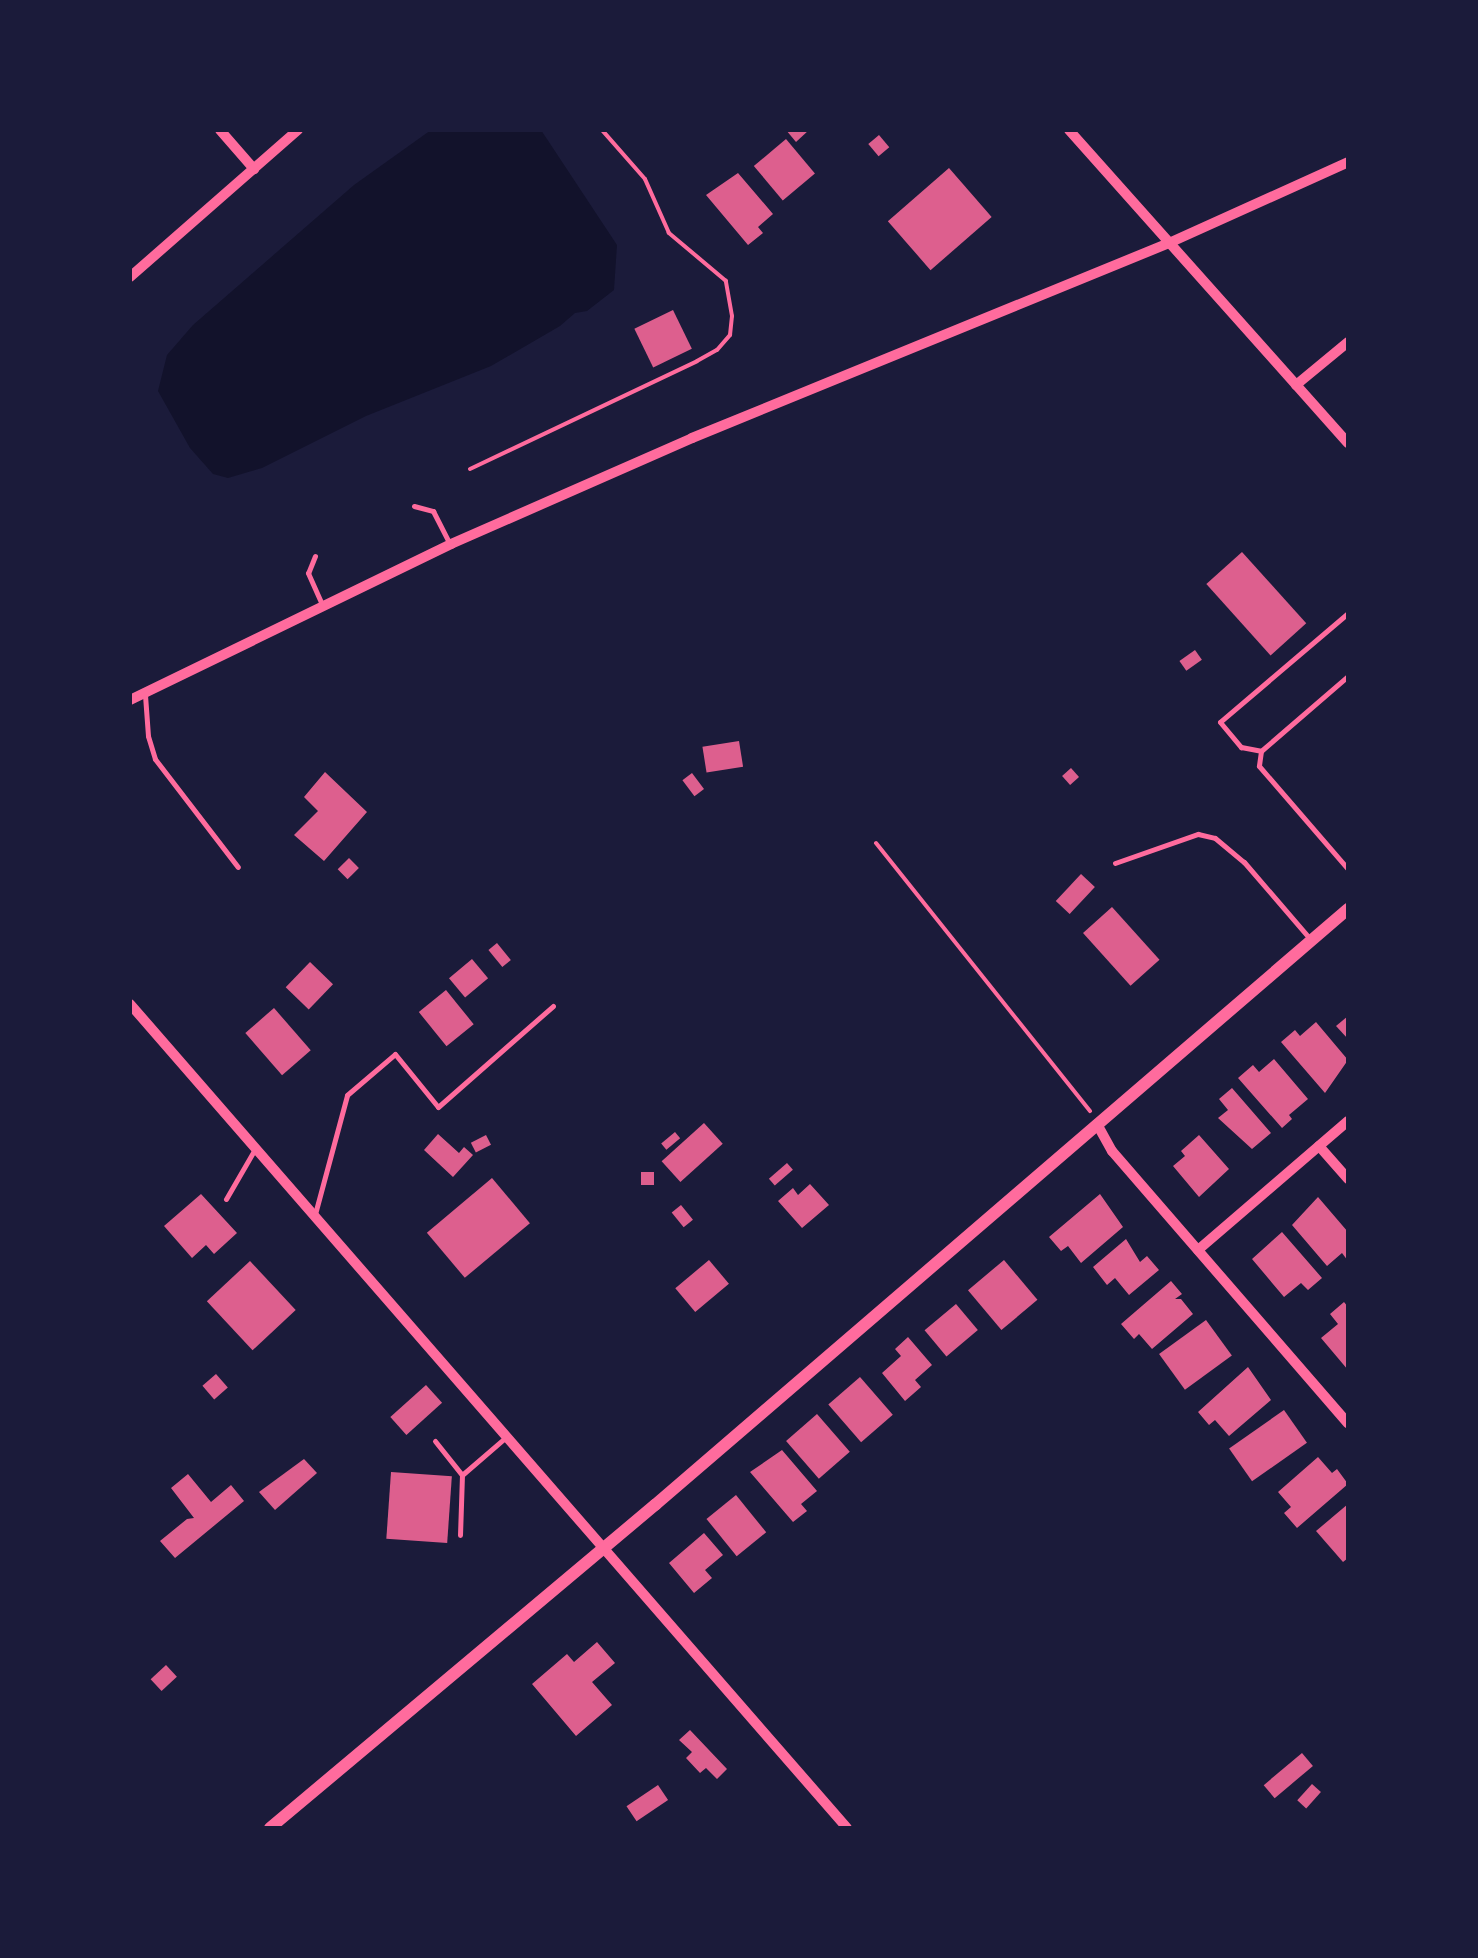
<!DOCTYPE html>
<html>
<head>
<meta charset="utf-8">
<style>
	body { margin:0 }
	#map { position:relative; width:1478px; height:1958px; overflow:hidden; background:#1b1b3a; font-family:"PT Sans Narrow",sans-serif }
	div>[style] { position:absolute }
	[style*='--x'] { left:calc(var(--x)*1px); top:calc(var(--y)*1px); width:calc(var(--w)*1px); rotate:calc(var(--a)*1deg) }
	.water>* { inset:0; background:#12122b }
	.building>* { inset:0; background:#dd5f8e; transform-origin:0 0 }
	.path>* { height:4px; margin:-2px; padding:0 2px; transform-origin:2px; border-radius:2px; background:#ff6b9d }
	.service>* { height:5px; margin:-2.5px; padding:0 2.5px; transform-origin:2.5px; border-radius:2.5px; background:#ff6b9d }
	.minor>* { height:10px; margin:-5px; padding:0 5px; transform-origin:5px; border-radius:5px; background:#ff6b9d }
	.tertiary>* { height:12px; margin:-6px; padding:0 6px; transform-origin:6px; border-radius:6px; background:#ff6b9d }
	span { translate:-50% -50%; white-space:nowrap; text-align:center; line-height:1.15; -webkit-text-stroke:8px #1b1b3a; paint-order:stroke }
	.frame { position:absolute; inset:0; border:132px solid #1b1b3a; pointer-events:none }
</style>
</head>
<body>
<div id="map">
	<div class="water">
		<i style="clip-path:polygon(431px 130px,541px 130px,617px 245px,614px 290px,587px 311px,575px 313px,560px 326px,491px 366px,366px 416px,262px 468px,228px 478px,213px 474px,190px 448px,158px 391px,167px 355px,193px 325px,354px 185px)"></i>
	</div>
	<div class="building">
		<i style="clip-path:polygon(786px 130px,809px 130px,796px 142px)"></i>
		<i style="left:879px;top:135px;width:16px;height:14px;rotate:50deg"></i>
		<i style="left:786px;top:139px;width:45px;height:42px;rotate:50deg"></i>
		<i style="left:949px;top:168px;width:65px;height:81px;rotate:49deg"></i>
		<i style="clip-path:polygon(738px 173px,773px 214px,758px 227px,763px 233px,748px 245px,706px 195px)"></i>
		<i style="left:673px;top:310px;width:43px;height:43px;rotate:64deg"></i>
		<i style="left:1242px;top:552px;width:96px;height:48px;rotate:48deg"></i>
		<i style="left:1195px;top:650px;width:12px;height:19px;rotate:55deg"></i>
		<i style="left:739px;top:741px;width:26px;height:37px;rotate:81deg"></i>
		<i style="left:1071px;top:768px;width:12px;height:12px;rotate:48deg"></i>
		<i style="clip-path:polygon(325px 772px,367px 812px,324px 861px,294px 835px,318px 811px,304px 797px)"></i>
		<i style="left:692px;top:773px;width:20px;height:12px;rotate:53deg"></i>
		<i style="left:349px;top:858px;width:14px;height:16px;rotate:45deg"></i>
		<i style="left:1081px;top:874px;width:19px;height:37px;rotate:43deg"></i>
		<i style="left:1112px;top:907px;width:71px;height:39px;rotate:48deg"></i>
		<i style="left:497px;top:943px;width:22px;height:11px;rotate:51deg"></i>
		<i style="left:472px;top:959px;width:25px;height:30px;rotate:50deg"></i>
		<i style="left:310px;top:962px;width:32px;height:35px;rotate:44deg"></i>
		<i style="left:446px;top:990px;width:44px;height:35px;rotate:51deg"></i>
		<i style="left:274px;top:1008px;width:56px;height:38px;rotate:49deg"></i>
		<i style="clip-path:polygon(1348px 1016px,1348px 1039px,1336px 1026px)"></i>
		<i style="clip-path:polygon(1316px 1022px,1348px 1060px,1325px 1093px,1281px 1042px,1295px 1030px,1300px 1036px)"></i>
		<i style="clip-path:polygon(1274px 1059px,1308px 1099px,1289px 1115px,1292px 1119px,1282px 1128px,1238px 1078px,1253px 1065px,1259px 1072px)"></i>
		<i style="clip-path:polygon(1232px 1088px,1271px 1133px,1252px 1149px,1218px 1118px,1228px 1110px,1219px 1099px)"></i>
		<i style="left:704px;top:1123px;width:28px;height:57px;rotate:48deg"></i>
		<i style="left:675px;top:1132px;width:8px;height:18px;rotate:50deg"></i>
		<i style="clip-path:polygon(438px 1134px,459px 1153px,464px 1147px,473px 1155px,453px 1177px,424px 1150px)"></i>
		<i style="left:486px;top:1135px;width:11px;height:17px;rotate:63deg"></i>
		<i style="clip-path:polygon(1199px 1135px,1229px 1169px,1199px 1197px,1173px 1166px,1185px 1156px,1181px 1151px)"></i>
		<i style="left:787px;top:1163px;width:9px;height:24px;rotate:49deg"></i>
		<i style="left:654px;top:1172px;width:13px;height:13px;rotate:90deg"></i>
		<i style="left:492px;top:1178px;width:59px;height:85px;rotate:50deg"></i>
		<i style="clip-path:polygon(810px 1184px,829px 1205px,802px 1228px,778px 1201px,793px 1188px,798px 1195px)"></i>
		<i style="clip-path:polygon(201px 1194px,237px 1233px,214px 1254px,206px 1245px,192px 1258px,164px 1226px)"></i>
		<i style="clip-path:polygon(1100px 1194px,1123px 1227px,1081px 1263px,1068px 1246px,1061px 1251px,1049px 1237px)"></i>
		<i style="clip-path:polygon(1318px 1197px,1348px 1232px,1348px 1261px,1342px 1253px,1327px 1266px,1292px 1225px)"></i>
		<i style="left:681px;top:1205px;width:19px;height:12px;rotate:51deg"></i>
		<i style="clip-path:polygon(1282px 1232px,1322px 1278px,1308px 1290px,1301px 1283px,1284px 1297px,1252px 1259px)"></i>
		<i style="clip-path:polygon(1126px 1239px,1140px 1262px,1147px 1256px,1159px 1270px,1129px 1295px,1115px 1278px,1107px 1285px,1093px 1267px)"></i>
		<i style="left:709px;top:1260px;width:31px;height:44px;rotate:50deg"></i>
		<i style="left:1004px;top:1260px;width:52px;height:47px;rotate:50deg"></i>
		<i style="left:250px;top:1261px;width:67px;height:59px;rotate:47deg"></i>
		<i style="clip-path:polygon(1171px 1281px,1182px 1294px,1175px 1299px,1181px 1299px,1193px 1314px,1152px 1349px,1139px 1334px,1134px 1339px,1121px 1324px)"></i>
		<i style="clip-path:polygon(1344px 1302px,1348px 1307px,1348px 1370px,1321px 1338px,1338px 1324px,1330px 1314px)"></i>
		<i style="left:956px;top:1304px;width:34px;height:41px;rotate:50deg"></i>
		<i style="left:1206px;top:1320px;width:44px;height:58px;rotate:54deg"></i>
		<i style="clip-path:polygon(908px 1337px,932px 1365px,915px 1380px,921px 1387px,905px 1401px,882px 1373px,901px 1356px,895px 1349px)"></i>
		<i style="clip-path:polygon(1248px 1367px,1271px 1400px,1229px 1436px,1215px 1420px,1209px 1425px,1198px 1412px)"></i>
		<i style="left:216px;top:1374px;width:18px;height:18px;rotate:49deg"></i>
		<i style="left:860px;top:1377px;width:50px;height:42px;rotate:49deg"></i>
		<i style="left:426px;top:1385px;width:24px;height:48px;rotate:48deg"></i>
		<i style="left:1284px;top:1410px;width:40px;height:67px;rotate:55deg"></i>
		<i style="left:817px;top:1414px;width:50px;height:41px;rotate:49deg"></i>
		<i style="clip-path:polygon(782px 1450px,817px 1491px,801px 1504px,807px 1511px,793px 1522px,750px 1472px)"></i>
		<i style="clip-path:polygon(1318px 1457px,1332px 1473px,1337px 1469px,1348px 1484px,1297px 1528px,1284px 1513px,1291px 1507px,1278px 1492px)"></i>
		<i style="clip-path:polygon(304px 1459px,317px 1473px,275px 1510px,259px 1492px)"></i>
		<i style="left:391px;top:1472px;width:61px;height:67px;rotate:4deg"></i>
		<i style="clip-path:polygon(188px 1474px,211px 1502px,231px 1485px,244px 1501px,175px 1558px,160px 1541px,187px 1519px,194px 1518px,171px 1488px)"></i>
		<i style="left:736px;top:1495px;width:48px;height:38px;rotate:51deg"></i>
		<i style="clip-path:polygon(1348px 1504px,1348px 1558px,1343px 1562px,1316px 1531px)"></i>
		<i style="clip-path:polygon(704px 1533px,723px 1555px,705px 1570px,712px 1578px,694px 1593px,669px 1563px)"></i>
		<i style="clip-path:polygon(597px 1642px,615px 1663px,592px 1682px,612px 1705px,576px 1736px,532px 1684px,567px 1654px,574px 1662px)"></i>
		<i style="left:166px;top:1665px;width:16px;height:21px;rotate:47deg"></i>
		<i style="clip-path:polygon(690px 1730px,727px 1769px,717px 1779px,706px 1768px,700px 1773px,686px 1758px,692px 1752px,679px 1740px)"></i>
		<i style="left:1302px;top:1753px;width:17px;height:50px;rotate:50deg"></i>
		<i style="left:1312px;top:1784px;width:12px;height:22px;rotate:42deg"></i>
		<i style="left:658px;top:1785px;width:18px;height:38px;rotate:56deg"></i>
	</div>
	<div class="path">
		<i style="--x:470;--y:469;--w:251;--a:-25.4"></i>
		<i style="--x:697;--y:361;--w:23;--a:-29"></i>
		<i style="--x:717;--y:350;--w:20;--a:-49"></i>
		<i style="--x:730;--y:335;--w:19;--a:-84"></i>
		<i style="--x:732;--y:316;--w:36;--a:-100"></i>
		<i style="--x:726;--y:281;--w:75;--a:-139.9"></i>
		<i style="--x:669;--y:233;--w:59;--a:-114"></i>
		<i style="--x:645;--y:179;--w:65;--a:-131.3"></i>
		<i style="--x:876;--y:843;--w:343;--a:51.4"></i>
	</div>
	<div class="service">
		<i style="--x:414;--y:506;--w:20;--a:15"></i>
		<i style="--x:433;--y:511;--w:35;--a:63"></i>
		<i style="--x:315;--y:556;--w:18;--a:112"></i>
		<i style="--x:308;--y:573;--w:37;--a:66"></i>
		<i style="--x:1348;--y:613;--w:168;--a:139.6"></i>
		<i style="--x:1220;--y:722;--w:33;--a:50"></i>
		<i style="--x:1241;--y:747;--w:20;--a:11"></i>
		<i style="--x:1261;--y:751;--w:15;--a:98"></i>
		<i style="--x:1259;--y:766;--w:136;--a:49.2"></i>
		<i style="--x:145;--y:695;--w:41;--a:85.8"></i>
		<i style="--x:148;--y:736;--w:24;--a:73"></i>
		<i style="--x:155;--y:759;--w:136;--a:52.5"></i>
		<i style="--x:1261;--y:751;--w:115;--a:-40.8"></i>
		<i style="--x:1115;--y:863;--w:88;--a:-19.3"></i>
		<i style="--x:1198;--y:834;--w:17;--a:13"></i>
		<i style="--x:1215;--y:838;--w:38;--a:40"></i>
		<i style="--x:1244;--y:862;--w:103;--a:49.3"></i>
		<i style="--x:226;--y:1199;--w:58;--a:-59.9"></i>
		<i style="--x:315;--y:1214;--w:123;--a:-74.9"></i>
		<i style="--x:347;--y:1095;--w:63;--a:-40.5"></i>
		<i style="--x:395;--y:1054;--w:68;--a:50.9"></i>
		<i style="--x:438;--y:1107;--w:153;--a:-41.3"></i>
		<i style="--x:435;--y:1441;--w:43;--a:51.5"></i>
		<i style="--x:460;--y:1535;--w:60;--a:-88.1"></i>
		<i style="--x:462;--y:1475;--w:58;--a:-40.8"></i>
	</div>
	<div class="minor">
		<i style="--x:220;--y:130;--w:52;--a:48.9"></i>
		<i style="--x:1069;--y:130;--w:419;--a:48.3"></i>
		<i style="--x:130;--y:277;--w:223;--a:-41.2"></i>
		<i style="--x:1296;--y:385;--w:67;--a:-39.6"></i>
		<i style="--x:130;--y:700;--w:357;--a:-25.9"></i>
		<i style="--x:451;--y:544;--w:263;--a:-23.7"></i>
		<i style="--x:692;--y:438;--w:515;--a:-22.23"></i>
		<i style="--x:1169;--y:243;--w:196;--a:-24.3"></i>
		<i style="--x:130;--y:1004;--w:1092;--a:48.97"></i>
		<i style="--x:1097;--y:1124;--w:31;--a:61"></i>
		<i style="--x:1112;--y:1151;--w:360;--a:49.1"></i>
		<i style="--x:1319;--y:1146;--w:44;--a:48.7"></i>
		<i style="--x:1198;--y:1250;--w:198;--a:-40.7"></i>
	</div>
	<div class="tertiary">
		<i style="--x:270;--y:1828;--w:503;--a:-40"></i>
		<i style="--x:655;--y:1505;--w:914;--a:-40.7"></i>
	</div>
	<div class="frame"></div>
</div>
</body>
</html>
